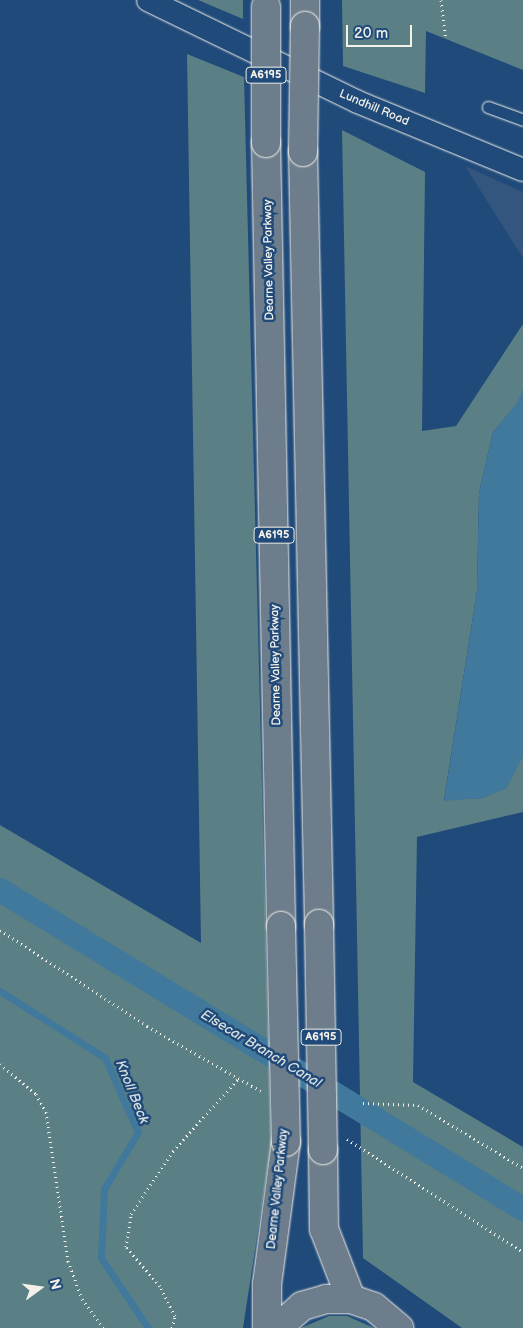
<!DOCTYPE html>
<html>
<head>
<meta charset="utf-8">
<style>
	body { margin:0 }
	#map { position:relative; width:523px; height:1328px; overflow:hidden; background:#1f4a7a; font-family:"Balsamiq Sans",sans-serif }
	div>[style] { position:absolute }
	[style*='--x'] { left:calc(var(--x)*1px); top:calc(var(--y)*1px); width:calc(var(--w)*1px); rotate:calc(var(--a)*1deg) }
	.built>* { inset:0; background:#34557d }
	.green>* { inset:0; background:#5a7f84 }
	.water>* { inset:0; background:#41799c }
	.stream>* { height:7px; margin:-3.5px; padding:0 3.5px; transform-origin:3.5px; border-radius:3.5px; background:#41799c }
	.canal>* { height:24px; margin:-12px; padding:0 12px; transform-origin:12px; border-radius:12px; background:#41799c }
	.path>* { height:3px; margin-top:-1.5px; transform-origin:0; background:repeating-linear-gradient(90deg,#f4f1e8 0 1px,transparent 0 5px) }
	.roads { filter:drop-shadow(0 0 1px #f4f1e8) drop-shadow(0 0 1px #f4f1e8) }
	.service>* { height:11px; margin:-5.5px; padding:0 5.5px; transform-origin:5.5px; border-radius:5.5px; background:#1f4a7a }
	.minor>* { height:22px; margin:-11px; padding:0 11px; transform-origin:11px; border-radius:11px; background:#1f4a7a }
	.trunk>* { height:28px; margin:-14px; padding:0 14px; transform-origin:14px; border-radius:14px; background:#6d7d8c }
	.bridges { filter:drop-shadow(0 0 1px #f4f1e8) drop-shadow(0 0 1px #f4f1e8) }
	.trunk-bridge>* { height:28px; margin:-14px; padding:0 14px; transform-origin:14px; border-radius:14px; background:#6d7d8c }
	span { translate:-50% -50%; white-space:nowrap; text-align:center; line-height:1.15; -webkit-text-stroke:5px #1f4a7a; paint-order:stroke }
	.shield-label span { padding:1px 4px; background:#1f4a7a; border:1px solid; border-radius:4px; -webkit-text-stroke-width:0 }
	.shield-label { font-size:11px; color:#f4f1e8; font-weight:700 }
	.street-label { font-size:12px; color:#f4f1e8 }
	.water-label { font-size:14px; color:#d9dfdd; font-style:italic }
	.north { position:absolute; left:15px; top:1263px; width:50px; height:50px; -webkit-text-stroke:4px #1f4a7a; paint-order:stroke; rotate:76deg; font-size:14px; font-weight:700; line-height:20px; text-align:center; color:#f4f1e8 }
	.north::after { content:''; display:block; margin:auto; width:18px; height:22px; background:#f4f1e8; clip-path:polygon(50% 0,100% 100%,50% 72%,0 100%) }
	.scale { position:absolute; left:346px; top:25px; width:66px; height:22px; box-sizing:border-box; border:2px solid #f4f1e8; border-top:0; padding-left:6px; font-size:15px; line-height:18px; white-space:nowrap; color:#f4f1e8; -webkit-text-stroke:4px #1f4a7a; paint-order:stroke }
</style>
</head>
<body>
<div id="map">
	<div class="built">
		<i style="clip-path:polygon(465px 166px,523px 192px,523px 258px)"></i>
	</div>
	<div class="green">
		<i style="clip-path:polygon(198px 0,243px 0,243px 19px)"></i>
		<i style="clip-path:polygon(342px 0,523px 0,523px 70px,426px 31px,425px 93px,343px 66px)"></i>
		<i style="clip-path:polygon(187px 54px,244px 77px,271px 1145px,243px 1328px,0 1328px,0 825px,201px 943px)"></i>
		<i style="clip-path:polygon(342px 130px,425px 172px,422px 431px,456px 426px,523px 324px,523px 390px,518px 403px,493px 432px,479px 493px,477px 591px,444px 800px,482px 798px,506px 788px,523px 755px,523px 812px,417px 837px,413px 1082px,523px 1147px,523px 1328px,462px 1328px,363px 1258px)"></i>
		<i style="clip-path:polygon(329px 1316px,347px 1316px,374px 1328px,301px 1328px)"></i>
	</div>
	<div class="water">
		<i style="clip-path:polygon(523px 390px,523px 755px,507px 788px,482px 798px,444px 801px,477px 591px,479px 493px,493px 432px,517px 403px)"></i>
	</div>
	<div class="stream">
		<i style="--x:0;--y:991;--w:125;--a:32.5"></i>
		<i style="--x:105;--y:1058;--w:81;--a:66"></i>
		<i style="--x:138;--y:1132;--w:66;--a:120.8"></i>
		<i style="--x:104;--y:1189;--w:69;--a:92.5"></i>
		<i style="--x:101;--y:1258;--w:84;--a:56.1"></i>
	</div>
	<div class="canal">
		<i style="--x:0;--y:890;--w:613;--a:31.38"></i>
	</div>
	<div class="path">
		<i style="--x:441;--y:0;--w:39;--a:83"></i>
		<i style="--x:0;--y:930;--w:176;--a:33.1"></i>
		<i style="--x:147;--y:1026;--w:131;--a:29.7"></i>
		<i style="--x:0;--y:1064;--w:47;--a:39.8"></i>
		<i style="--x:36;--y:1094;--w:21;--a:61"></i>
		<i style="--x:46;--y:1112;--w:151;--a:81.6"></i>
		<i style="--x:68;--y:1261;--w:40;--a:69.8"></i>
		<i style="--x:82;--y:1299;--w:36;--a:54"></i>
		<i style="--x:363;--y:1103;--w:55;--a:2.1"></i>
		<i style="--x:418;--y:1105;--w:122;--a:31"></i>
		<i style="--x:347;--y:1139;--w:209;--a:32.7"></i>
		<i style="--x:172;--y:1328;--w:12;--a:-76"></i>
		<i style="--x:175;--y:1316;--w:34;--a:-117"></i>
		<i style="--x:160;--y:1286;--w:52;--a:-131.1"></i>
		<i style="--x:126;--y:1247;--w:33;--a:-81"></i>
		<i style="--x:131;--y:1214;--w:76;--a:-56.3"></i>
		<i style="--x:173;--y:1151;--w:98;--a:-47.9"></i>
	</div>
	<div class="roads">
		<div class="service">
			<i style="--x:488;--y:107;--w:37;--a:20"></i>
		</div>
		<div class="minor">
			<i style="--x:148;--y:0;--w:233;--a:25.9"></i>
			<i style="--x:358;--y:102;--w:178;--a:22.4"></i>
		</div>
		<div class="trunk">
			<i style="--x:305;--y:26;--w:26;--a:-90"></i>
			<i style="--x:266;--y:143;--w:783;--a:88.9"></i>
			<i style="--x:303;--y:152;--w:772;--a:88.81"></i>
			<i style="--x:323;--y:1150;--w:79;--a:89.3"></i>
			<i style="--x:324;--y:1229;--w:75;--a:68.9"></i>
			<i style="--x:267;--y:1328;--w:44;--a:-90"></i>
			<i style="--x:267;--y:1284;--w:143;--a:-82.4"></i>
			<i style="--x:277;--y:1328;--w:33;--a:-41"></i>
			<i style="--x:302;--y:1306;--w:25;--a:-16"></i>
			<i style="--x:326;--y:1299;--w:25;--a:0"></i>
			<i style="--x:351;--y:1299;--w:24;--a:19"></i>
			<i style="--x:374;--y:1307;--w:33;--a:40"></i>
		</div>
	</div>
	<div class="bridges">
		<div class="trunk-bridge">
			<i style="--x:266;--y:143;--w:136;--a:-90"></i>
			<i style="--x:303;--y:152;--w:126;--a:-89.1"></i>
			<i style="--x:319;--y:924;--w:226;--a:89"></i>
			<i style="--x:281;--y:926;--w:216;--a:88.7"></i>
		</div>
	</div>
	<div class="shield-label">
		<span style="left:266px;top:75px">A6195</span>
		<span style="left:274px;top:535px">A6195</span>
		<span style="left:321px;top:1037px">A6195</span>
	</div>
	<div class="street-label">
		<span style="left:374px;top:108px;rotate:23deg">Lundhill Road</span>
		<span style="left:269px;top:260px;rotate:-91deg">Dearne Valley Parkway</span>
		<span style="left:276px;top:665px;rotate:-91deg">Dearne Valley Parkway</span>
		<span style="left:278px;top:1189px;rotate:-84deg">Dearne Valley Parkway</span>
	</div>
	<div class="water-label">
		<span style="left:261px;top:1049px;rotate:31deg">Elsecar Branch Canal</span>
		<span style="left:132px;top:1092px;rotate:68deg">Knoll Beck</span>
	</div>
	<div class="north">N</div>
	<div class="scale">20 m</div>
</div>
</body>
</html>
